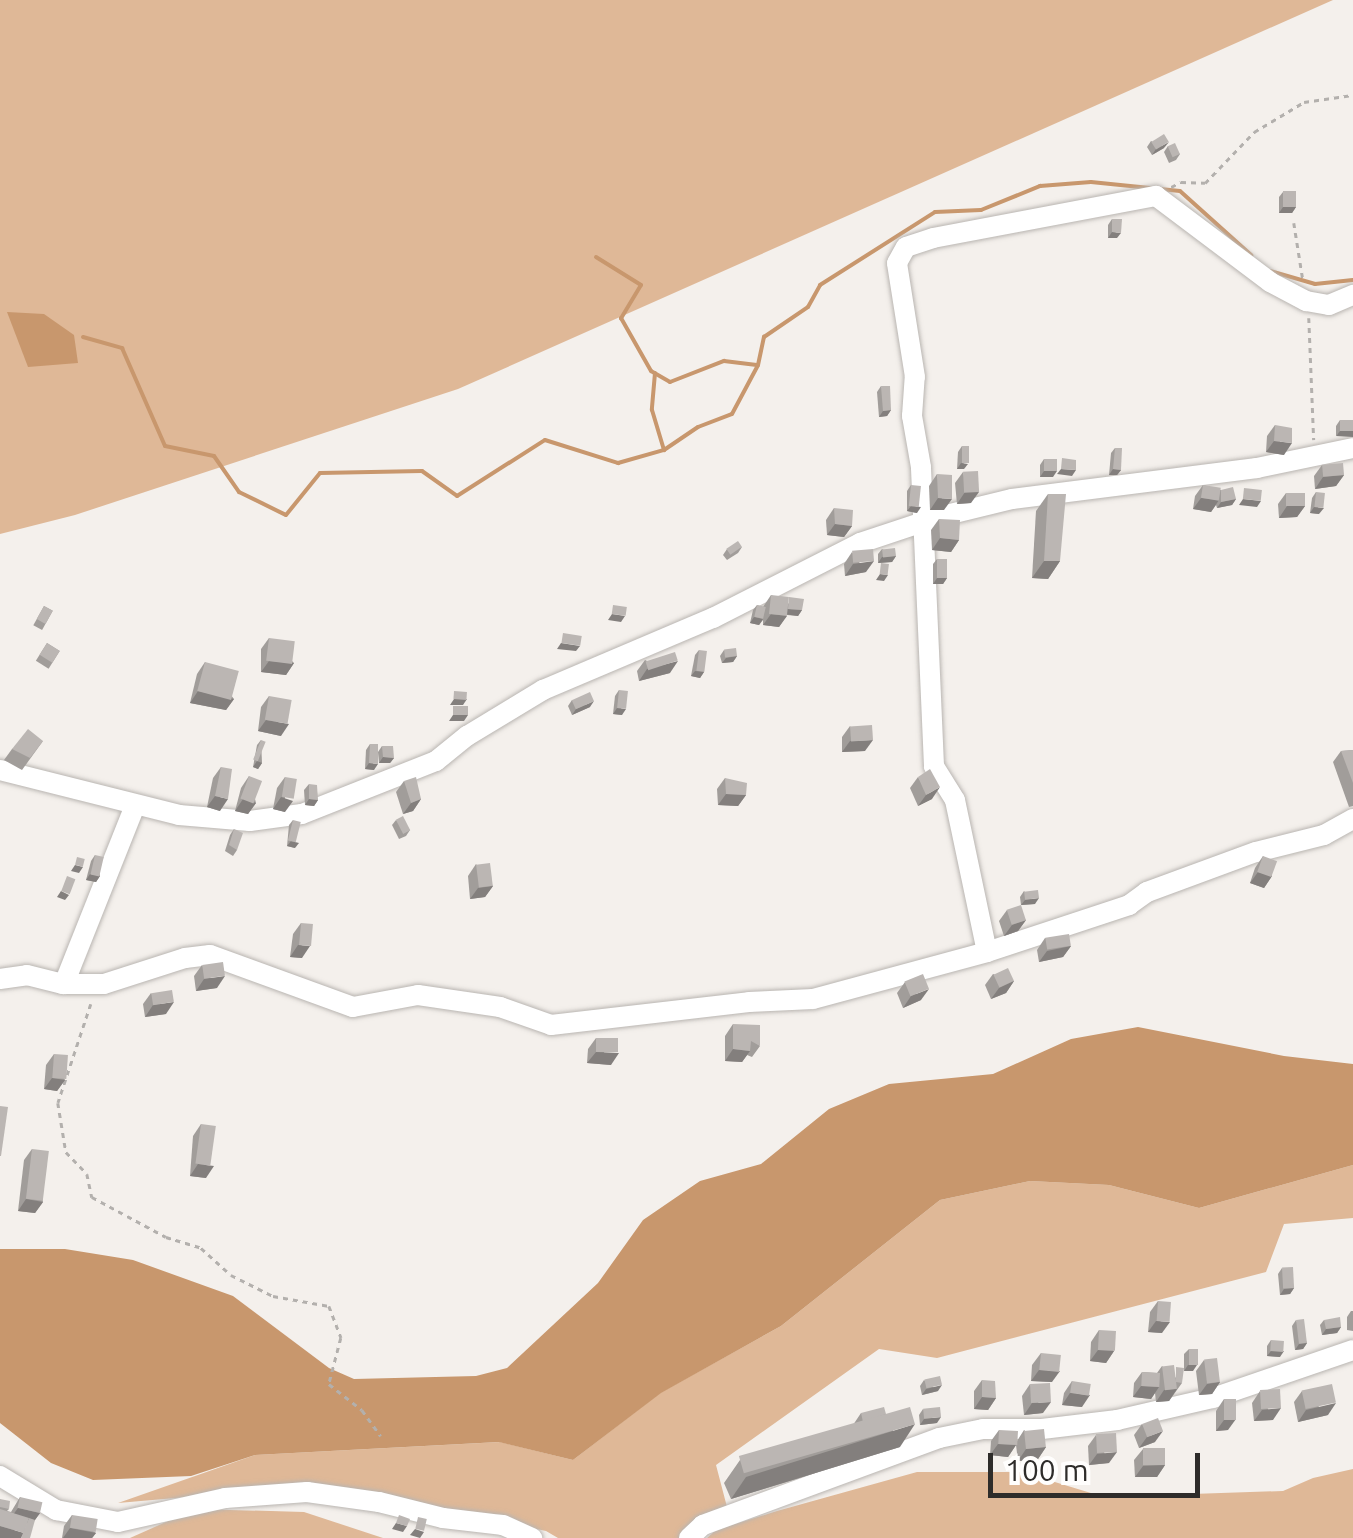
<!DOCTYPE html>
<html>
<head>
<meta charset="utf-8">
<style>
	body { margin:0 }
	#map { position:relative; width:1353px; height:1538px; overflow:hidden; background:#f4f0ec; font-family:Ubuntu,sans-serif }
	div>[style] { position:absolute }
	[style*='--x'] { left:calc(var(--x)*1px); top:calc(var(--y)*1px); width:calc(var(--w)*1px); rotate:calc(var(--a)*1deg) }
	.green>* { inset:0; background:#dfb897 }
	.water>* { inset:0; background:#c8976d }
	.stream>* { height:4px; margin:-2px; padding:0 2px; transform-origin:2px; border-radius:2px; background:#c8976d }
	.path>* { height:2.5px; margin-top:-1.25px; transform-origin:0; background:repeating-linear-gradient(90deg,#b3b0ad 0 5px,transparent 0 10px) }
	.roads { filter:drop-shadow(0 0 2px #b9b5b1) drop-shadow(0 0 2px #b9b5b1) }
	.minor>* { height:20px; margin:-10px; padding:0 10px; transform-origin:10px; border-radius:10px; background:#fff }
	.wall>* { inset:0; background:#a19d9a; transform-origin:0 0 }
	.shaded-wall>* { inset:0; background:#837f7d }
	.building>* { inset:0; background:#bbb6b3; transform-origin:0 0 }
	span { translate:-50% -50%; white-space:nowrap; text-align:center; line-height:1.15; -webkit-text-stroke:8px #fffefd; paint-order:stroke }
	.scale { position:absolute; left:988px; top:1453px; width:212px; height:45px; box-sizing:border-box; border:5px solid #2e2c2a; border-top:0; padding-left:12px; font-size:30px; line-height:35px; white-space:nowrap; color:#2e2c2a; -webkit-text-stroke:8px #fffefd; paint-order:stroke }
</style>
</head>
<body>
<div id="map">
	<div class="green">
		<i style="clip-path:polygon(0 0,1333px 0,458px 389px,75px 515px,0 534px)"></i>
		<i style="clip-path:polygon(1353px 1165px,1353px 1218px,1284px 1224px,1266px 1272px,937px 1358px,879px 1349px,716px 1465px,727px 1507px,687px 1538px,558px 1538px,546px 1531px,326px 1485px,118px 1503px,255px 1455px,500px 1442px,573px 1460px,660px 1393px,781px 1326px,940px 1200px,1030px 1181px,1109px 1185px,1199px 1208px)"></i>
		<i style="clip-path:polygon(1353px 1469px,1353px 1538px,707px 1538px,716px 1530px,777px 1511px,917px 1472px,1022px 1472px,1104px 1497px,1283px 1491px,1313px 1478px)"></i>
		<i style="clip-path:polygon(195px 1509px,304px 1512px,383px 1538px,130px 1538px)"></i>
	</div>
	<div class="water">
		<i style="clip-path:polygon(7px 312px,44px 314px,74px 335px,78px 363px,28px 367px)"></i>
		<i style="clip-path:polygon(1138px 1027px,1284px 1056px,1353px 1064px,1353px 1165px,1199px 1208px,1109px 1185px,1030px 1181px,940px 1200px,781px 1326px,661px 1393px,573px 1460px,499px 1442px,255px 1455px,191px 1476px,93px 1480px,51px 1463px,0 1423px,0 1249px,65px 1249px,133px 1260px,233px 1296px,329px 1368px,354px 1379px,476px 1376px,507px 1368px,598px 1283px,643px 1220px,700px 1181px,761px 1164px,829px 1109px,889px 1084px,993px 1074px,1071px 1039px)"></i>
	</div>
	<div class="stream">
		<i style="--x:1160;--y:189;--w:20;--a:6"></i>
		<i style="--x:1180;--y:191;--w:96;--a:42"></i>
		<i style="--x:596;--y:257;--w:53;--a:31.9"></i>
		<i style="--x:641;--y:285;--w:39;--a:121"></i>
		<i style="--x:621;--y:318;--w:61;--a:60.5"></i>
		<i style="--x:651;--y:371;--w:22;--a:30"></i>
		<i style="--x:670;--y:382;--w:58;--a:-21.3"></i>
		<i style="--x:724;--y:361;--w:33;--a:7"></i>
		<i style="--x:1270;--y:271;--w:47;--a:16.1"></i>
		<i style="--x:1315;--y:284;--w:38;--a:-6"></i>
		<i style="--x:83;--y:337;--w:41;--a:15.8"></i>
		<i style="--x:122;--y:348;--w:107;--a:66.3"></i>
		<i style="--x:165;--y:446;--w:50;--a:11.5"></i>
		<i style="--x:214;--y:456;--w:44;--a:55.2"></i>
		<i style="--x:239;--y:492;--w:52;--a:26.1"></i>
		<i style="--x:286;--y:515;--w:54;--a:-51"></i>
		<i style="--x:320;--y:473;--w:102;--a:-1.1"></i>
		<i style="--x:422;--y:471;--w:43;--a:35.5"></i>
		<i style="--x:457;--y:496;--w:104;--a:-32.5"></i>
		<i style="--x:545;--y:440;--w:77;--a:17.5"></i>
		<i style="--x:618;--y:463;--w:48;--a:-15.8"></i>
		<i style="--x:664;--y:450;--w:41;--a:-34.1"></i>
		<i style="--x:698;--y:427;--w:36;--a:-21"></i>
		<i style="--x:732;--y:414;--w:55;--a:-62"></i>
		<i style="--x:758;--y:365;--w:29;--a:-78"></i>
		<i style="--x:764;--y:337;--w:53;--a:-34.3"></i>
		<i style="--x:808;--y:307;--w:25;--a:-61"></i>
		<i style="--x:820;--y:285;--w:136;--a:-32.4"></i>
		<i style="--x:935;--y:212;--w:46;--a:-2.5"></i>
		<i style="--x:981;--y:210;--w:64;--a:-22.1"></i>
		<i style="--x:1040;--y:186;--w:51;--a:-4.5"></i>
		<i style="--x:1091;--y:182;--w:59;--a:5.8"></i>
		<i style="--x:655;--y:373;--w:37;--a:95"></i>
		<i style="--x:652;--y:410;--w:42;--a:73.3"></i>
	</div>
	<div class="path">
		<i style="--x:1171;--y:187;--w:11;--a:-27"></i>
		<i style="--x:1181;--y:182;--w:24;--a:2"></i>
		<i style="--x:1205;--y:183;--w:71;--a:-46.1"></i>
		<i style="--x:1254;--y:132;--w:58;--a:-31"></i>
		<i style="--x:1304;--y:102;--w:49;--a:-8.1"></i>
		<i style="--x:1294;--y:223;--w:58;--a:81"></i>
		<i style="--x:1309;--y:318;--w:122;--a:87.7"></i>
		<i style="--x:91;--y:1004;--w:104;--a:108.4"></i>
		<i style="--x:58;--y:1103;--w:50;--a:80.7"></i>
		<i style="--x:66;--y:1152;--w:30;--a:46"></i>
		<i style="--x:87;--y:1174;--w:24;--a:78"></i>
		<i style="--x:92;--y:1197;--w:84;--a:28.4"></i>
		<i style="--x:166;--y:1237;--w:37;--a:17"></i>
		<i style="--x:201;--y:1248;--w:40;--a:42"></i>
		<i style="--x:231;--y:1275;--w:47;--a:26.6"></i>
		<i style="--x:273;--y:1296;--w:57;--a:10.1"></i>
		<i style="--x:329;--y:1306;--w:34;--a:69"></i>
		<i style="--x:341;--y:1338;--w:48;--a:104.6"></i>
		<i style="--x:329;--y:1384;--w:42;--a:38.2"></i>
		<i style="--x:362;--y:1410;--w:32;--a:54"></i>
	</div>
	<div class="roads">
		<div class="minor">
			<i style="--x:0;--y:770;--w:185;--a:14.1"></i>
			<i style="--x:179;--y:815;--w:71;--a:4.8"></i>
			<i style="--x:250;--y:821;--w:52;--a:-7.7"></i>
			<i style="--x:302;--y:814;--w:144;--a:-21.6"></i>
			<i style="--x:436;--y:761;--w:40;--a:-39"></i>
			<i style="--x:467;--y:736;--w:89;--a:-31.2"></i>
			<i style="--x:543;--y:690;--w:185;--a:-23"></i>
			<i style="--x:713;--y:618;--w:165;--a:-27"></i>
			<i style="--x:860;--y:543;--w:82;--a:-18.4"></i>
			<i style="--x:938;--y:517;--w:76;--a:-13.7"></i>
			<i style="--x:1012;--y:499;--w:247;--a:-7.2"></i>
			<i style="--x:1257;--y:468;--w:98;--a:-11.8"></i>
			<i style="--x:987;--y:952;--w:155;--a:-101.9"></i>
			<i style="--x:955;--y:800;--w:40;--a:-122"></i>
			<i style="--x:934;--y:766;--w:299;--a:-92.5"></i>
			<i style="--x:921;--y:467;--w:52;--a:-100"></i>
			<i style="--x:912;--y:416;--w:39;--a:-86"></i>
			<i style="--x:915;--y:377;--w:115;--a:-99"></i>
			<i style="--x:897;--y:263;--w:18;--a:-61"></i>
			<i style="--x:906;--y:247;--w:28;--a:-18"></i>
			<i style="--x:933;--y:238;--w:227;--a:-10.7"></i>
			<i style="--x:1156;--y:196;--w:143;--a:37"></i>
			<i style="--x:1270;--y:282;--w:41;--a:27.8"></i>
			<i style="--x:1306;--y:301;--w:23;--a:10"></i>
			<i style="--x:1329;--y:305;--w:26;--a:-23"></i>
			<i style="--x:0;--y:979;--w:27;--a:-8"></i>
			<i style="--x:27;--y:975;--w:36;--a:14"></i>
			<i style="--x:62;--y:984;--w:42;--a:0"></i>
			<i style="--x:104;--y:984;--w:85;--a:-17.8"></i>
			<i style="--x:185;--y:958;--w:25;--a:-7"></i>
			<i style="--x:210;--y:955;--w:152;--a:20"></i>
			<i style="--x:353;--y:1007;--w:66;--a:-10.5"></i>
			<i style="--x:418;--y:995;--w:83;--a:8.3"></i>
			<i style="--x:500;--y:1007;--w:54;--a:19.4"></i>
			<i style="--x:551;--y:1025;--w:199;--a:-6.6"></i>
			<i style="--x:749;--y:1002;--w:64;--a:-2.7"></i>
			<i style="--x:813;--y:999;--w:180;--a:-15.1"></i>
			<i style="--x:987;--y:952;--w:150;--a:-18.3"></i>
			<i style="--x:1129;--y:905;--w:22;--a:-36"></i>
			<i style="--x:1147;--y:892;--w:116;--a:-20.2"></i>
			<i style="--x:1256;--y:852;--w:70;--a:-14"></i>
			<i style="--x:1324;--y:835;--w:33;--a:-29"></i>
			<i style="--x:64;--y:984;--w:192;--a:-68.3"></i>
			<i style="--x:0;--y:1476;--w:66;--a:31.3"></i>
			<i style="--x:56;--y:1510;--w:63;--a:11"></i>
			<i style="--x:118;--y:1522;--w:110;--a:-12.6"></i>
			<i style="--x:225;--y:1498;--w:82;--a:-4.2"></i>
			<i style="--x:307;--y:1492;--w:73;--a:7.9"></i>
			<i style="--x:379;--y:1502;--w:66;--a:14"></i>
			<i style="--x:443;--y:1518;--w:60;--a:6.7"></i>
			<i style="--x:503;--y:1525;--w:32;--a:24"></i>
			<i style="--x:689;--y:1538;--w:19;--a:-43"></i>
			<i style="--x:703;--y:1525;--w:252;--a:-20.2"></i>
			<i style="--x:939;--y:1438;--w:45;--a:-11.6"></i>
			<i style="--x:983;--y:1429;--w:59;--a:0"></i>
			<i style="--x:1042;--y:1429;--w:76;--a:-6.8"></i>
			<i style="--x:1117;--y:1420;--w:98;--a:-12.9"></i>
			<i style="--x:1213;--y:1398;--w:148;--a:-18.9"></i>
		</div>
	</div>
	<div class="wall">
		<i style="clip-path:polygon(1151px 141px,1164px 148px,1152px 155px,1147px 147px)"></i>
		<i style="clip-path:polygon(1168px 146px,1180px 154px,1176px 160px,1169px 163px,1164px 152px)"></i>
		<i style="clip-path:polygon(1283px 192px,1296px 207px,1292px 213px,1279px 213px,1279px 197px)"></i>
		<i style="clip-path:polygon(1112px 219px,1117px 238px,1108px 238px,1108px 225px)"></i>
		<i style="clip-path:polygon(881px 386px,891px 410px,887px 416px,879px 417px,877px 392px)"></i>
		<i style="clip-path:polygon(1340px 420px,1353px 420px,1336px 436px,1336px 426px)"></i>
		<i style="clip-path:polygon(1275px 425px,1284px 455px,1266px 452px,1267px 436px)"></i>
		<i style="clip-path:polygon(962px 446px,964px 469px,957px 469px,958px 452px)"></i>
		<i style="clip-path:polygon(1115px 448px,1121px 470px,1117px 475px,1109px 475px,1111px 453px)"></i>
		<i style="clip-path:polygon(1044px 459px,1053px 477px,1040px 477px,1040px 465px)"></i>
		<i style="clip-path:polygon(1322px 465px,1344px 475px,1336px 486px,1315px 489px,1314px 476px)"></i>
		<i style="clip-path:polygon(963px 472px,971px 503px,957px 504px,955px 483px)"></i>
		<i style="clip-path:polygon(937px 474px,944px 510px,930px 510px,929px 486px)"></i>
		<i style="clip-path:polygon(911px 485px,917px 513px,907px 511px,907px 491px)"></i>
		<i style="clip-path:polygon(1203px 485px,1221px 490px,1236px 499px,1232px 505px,1217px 508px,1216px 505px,1211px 512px,1193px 509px,1195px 496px)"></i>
		<i style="clip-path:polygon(1316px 492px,1319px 514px,1310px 513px,1312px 498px)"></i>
		<i style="clip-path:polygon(1286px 493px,1305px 506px,1297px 517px,1279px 518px,1278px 504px)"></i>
		<i style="clip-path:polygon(1048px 494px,1060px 561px,1048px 579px,1032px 578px,1036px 511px)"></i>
		<i style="clip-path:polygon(834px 508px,852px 526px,844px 537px,827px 535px,826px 520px)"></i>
		<i style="clip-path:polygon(939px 519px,959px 540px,951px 552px,932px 550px,931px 530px)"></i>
		<i style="clip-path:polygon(742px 547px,738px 553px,727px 560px,723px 555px,727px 549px)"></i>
		<i style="clip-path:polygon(882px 549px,896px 556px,892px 562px,878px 563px,878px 554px)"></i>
		<i style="clip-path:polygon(852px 552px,866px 572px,845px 576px,844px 564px)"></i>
		<i style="clip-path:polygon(937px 559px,947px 578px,943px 584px,933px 584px,933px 564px)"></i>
		<i style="clip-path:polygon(771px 595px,802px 610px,798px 616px,787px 615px,779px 627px,763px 625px,763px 620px,759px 625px,750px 623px,753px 610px,757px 605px,763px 607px)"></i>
		<i style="left:44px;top:606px;width:10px;height:22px;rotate:29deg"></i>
		<i style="clip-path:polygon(269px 638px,294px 663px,286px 675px,261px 672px,261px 649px)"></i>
		<i style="left:47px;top:643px;width:15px;height:21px;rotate:32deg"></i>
		<i style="clip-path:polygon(699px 650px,704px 672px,700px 678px,691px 676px,695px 655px)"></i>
		<i style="clip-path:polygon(724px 650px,737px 656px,733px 662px,722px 663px,720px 656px)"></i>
		<i style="clip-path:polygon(645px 660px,670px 673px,639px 681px,637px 671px)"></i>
		<i style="clip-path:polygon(205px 662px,234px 699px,226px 710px,190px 703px,197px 674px)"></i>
		<i style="clip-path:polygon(619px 690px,622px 715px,613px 714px,615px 696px)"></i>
		<i style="clip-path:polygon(269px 696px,281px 736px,258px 731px,261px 707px)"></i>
		<i style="clip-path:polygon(572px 700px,590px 707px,572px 715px,568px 706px)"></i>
		<i style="clip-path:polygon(850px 726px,865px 751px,842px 752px,842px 737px)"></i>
		<i style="clip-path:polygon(261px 740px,262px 763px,258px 769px,253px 767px,257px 745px)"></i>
		<i style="clip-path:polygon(43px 741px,22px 770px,4px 760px,12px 749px)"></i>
		<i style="clip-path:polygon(370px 744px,374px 770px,365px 769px,366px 750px)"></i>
		<i style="clip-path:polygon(382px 746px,394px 758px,390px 763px,379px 763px,378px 752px)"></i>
		<i style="clip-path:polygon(1353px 750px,1353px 806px,1349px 807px,1333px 762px,1341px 751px)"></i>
		<i style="clip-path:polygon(221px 767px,220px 811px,207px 807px,213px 778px)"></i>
		<i style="clip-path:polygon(249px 776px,256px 803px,248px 814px,235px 811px,241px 788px)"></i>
		<i style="clip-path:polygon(285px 777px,285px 812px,273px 809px,277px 788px)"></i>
		<i style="clip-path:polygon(918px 777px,932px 799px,918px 806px,910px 788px)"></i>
		<i style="clip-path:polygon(725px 778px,746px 795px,738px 806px,718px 805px,717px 789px)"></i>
		<i style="clip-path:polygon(404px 781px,421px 799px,413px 811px,403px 814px,396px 792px)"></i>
		<i style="clip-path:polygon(309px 784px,318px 800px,314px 806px,305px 805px,304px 790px)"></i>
		<i style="clip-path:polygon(293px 820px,295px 848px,287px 846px,289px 825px)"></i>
		<i style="clip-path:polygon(396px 820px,410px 830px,406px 836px,399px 839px,392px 825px)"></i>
		<i style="clip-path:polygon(234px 829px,237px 850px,233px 856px,225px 851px,230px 835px)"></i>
		<i style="clip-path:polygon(95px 855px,100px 876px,96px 882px,86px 880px,91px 861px)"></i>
		<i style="clip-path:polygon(1263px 856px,1272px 876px,1264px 888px,1250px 883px,1255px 868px)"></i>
		<i style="clip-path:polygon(476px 864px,493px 886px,485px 897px,470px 899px,468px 876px)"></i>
		<i style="clip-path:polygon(1024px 891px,1035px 904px,1021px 905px,1020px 897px)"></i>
		<i style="clip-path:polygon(1007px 910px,1026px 920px,1018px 931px,1004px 936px,999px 921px)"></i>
		<i style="clip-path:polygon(301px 923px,302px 958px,290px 957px,293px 934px)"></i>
		<i style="clip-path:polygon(1045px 938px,1071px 946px,1063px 957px,1039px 962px,1037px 950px)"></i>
		<i style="clip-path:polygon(202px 965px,217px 988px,196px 991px,194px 976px)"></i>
		<i style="clip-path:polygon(993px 974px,1014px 981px,1006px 993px,991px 999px,985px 985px)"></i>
		<i style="clip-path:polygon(905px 982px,921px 1000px,903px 1008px,897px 993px)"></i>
		<i style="clip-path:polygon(151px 993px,166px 1014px,145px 1017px,143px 1004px)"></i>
		<i style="clip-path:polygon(733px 1024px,760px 1046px,752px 1057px,747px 1055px,742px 1062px,725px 1061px,725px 1036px)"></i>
		<i style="clip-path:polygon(596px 1038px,611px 1065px,587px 1063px,588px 1049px)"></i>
		<i style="clip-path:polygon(54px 1054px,65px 1080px,57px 1091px,44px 1089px,46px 1065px)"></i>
		<i style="clip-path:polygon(201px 1124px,206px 1178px,190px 1176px,193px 1136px)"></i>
		<i style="clip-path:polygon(32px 1149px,43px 1202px,35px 1213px,18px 1211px,24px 1160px)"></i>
		<i style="clip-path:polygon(1282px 1268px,1294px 1288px,1290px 1294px,1280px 1295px,1278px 1274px)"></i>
		<i style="clip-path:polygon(1158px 1301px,1162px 1333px,1148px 1332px,1150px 1312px)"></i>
		<i style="clip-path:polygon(1351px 1311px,1353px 1311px,1353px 1331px,1347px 1330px,1347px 1317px)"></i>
		<i style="clip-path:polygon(1296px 1320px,1307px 1343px,1303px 1349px,1295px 1350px,1292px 1326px)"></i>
		<i style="clip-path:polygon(1324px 1320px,1341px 1327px,1337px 1333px,1322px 1335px,1320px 1325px)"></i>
		<i style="clip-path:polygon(1099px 1330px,1114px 1351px,1106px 1363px,1090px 1361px,1091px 1342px)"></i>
		<i style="clip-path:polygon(1271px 1340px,1280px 1357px,1267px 1356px,1267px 1346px)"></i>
		<i style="clip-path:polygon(1189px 1349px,1193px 1371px,1184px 1371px,1184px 1354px)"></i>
		<i style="clip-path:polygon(1041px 1353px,1052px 1382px,1031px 1381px,1032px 1365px)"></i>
		<i style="clip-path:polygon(1204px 1360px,1220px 1382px,1212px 1394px,1199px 1395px,1196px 1371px)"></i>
		<i style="clip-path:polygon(1162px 1366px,1182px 1383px,1169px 1401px,1156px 1402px,1155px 1393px,1151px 1399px,1133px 1397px,1134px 1383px,1142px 1372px,1157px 1373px)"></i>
		<i style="clip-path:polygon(924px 1380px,938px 1391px,922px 1395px,920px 1386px)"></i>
		<i style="clip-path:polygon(982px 1380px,996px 1398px,988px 1410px,974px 1409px,974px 1391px)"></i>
		<i style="clip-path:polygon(1072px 1381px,1082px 1407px,1062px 1405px,1064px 1393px)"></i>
		<i style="clip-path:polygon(1030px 1384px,1043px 1413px,1024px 1415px,1022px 1396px)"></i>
		<i style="clip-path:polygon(1260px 1391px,1273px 1420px,1254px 1421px,1252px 1403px)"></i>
		<i style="clip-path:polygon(1302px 1391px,1328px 1415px,1298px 1422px,1294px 1402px)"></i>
		<i style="clip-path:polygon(1224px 1399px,1228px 1430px,1216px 1431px,1216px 1411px)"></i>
		<i style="clip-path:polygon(923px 1409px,937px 1423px,920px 1425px,919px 1415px)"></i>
		<i style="clip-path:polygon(861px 1413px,886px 1414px,900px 1447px,731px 1499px,724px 1483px,740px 1460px,853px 1425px)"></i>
		<i style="clip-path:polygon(1142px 1424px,1155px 1442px,1139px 1448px,1134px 1435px)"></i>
		<i style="clip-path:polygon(999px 1430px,1017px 1441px,1024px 1430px,1046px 1447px,1038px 1459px,1018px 1461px,1016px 1445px,1008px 1457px,990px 1455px,991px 1441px)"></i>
		<i style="clip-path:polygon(1096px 1435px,1109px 1463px,1089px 1465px,1088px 1446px)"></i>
		<i style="clip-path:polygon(1143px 1449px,1165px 1465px,1157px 1477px,1135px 1477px,1134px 1460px)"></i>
		<i style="clip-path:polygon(20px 1497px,40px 1513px,35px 1520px,0 1538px,0 1499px,9px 1509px,7px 1511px,11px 1512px)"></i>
		<i style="clip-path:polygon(72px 1515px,96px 1533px,92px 1538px,62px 1538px,64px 1526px)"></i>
	</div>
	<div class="shaded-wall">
		<i style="clip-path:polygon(1169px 142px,1164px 148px,1152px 155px,1156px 149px)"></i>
		<i style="clip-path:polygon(1283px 207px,1296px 207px,1292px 213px,1279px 213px)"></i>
		<i style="clip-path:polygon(1112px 232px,1121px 233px,1117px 238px,1108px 238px)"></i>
		<i style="clip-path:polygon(891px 410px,887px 416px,879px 417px,883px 411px)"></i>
		<i style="clip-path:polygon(1340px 431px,1353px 431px,1353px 437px,1336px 436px)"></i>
		<i style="clip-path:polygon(1274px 441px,1292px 443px,1284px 455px,1266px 452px)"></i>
		<i style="clip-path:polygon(961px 463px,968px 464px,964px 469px,957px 469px)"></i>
		<i style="clip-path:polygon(1061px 469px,1076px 470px,1072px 476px,1057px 474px)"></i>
		<i style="clip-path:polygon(1113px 469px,1121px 470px,1117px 475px,1109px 475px)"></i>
		<i style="clip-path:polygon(1044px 471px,1057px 471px,1053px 477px,1040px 477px)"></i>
		<i style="clip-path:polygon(1344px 475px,1336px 486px,1315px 489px,1323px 477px)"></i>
		<i style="clip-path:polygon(965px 492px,979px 492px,971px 503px,957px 504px)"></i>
		<i style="clip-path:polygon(938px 498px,952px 499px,944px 510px,930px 510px)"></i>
		<i style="clip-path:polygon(1201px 498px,1219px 500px,1211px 512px,1193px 509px)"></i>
		<i style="clip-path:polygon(1236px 499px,1232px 505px,1217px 508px,1221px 502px)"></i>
		<i style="clip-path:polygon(1243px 499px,1261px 501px,1257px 507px,1239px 505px)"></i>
		<i style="clip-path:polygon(911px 506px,921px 507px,917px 513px,907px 511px)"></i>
		<i style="clip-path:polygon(1287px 506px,1305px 506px,1297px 517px,1279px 518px)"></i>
		<i style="clip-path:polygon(1314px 507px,1324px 508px,1319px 514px,1310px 513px)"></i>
		<i style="clip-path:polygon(835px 524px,852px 526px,844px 537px,827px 535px)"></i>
		<i style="clip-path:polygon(940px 538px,959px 540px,951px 552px,932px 550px)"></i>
		<i style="clip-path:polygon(896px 556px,892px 562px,878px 563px,882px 557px)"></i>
		<i style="clip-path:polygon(874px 561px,866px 572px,845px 576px,853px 564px)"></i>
		<i style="clip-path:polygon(1044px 561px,1060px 561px,1048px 579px,1032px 578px)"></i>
		<i style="clip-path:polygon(880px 574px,888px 575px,884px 581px,876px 580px)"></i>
		<i style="clip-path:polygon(937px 578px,947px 578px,943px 584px,933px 584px)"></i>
		<i style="clip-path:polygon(787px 609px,802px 610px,798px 616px,783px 614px)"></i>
		<i style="clip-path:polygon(612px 614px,625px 616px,621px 622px,608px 620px)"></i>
		<i style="clip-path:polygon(771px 614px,787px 616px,779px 627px,763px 625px)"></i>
		<i style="clip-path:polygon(754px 617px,763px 619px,759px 625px,750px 623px)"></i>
		<i style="clip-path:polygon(561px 643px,580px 646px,576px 651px,557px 649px)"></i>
		<i style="clip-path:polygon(737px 656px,733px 662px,722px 663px,726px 658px)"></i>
		<i style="clip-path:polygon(269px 661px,294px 663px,286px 675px,261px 672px)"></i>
		<i style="clip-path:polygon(678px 661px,670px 673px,639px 681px,647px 669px)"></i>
		<i style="clip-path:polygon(695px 671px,704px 672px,700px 678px,691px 676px)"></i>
		<i style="clip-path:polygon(198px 691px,234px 699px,226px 710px,190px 703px)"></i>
		<i style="clip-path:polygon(454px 699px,467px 699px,463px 705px,450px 705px)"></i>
		<i style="clip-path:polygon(594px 701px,590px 707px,572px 715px,576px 709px)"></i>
		<i style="clip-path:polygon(617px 708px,626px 709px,622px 715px,613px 714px)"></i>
		<i style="clip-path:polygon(453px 715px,468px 715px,464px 721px,449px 721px)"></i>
		<i style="clip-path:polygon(266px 720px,289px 724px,281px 736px,258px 731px)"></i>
		<i style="clip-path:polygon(873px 740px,865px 751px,842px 752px,850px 741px)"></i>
		<i style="clip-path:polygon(383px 757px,394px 758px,390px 763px,379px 763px)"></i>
		<i style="clip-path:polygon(257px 761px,262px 763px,258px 769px,253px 767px)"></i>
		<i style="clip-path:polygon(369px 763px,378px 764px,374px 770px,365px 769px)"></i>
		<i style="clip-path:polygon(940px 787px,932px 799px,918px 806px,926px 795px)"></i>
		<i style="clip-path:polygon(726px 794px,746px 795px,738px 806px,718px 805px)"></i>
		<i style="clip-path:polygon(215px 796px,228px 799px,220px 811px,207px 807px)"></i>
		<i style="clip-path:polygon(281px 797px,293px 801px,285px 812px,273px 809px)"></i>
		<i style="clip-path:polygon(243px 799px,256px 803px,248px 814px,235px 811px)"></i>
		<i style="clip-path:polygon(309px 799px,318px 800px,314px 806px,305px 805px)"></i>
		<i style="clip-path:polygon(421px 799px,413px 811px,403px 814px,411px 803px)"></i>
		<i style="clip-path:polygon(291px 841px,299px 843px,295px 848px,287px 846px)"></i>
		<i style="clip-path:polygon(75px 865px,83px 867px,79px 873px,71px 871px)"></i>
		<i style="clip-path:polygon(1258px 872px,1272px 876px,1264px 888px,1250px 883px)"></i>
		<i style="clip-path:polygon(90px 874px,100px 876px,96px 882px,86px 880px)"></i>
		<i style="clip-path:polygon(493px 886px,485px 897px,470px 899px,478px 888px)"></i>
		<i style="clip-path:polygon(61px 891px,69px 895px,65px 900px,57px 897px)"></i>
		<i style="clip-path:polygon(1039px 898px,1035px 904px,1021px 905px,1025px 900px)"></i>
		<i style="clip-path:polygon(1026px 920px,1018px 931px,1004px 936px,1012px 925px)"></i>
		<i style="clip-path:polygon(298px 945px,310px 946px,302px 958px,290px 957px)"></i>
		<i style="clip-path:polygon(1071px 946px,1063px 957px,1039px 962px,1047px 951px)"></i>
		<i style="clip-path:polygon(225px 976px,217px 988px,196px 991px,204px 979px)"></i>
		<i style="clip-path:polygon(1014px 981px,1006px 993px,991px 999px,999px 988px)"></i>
		<i style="clip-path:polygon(929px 989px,921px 1000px,903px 1008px,911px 996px)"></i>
		<i style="clip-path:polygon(174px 1002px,166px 1014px,145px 1017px,153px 1005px)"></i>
		<i style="clip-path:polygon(733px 1049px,750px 1051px,742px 1062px,725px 1061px)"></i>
		<i style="clip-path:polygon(596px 1052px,619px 1053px,611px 1065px,587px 1063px)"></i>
		<i style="clip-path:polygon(52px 1078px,65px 1080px,57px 1091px,44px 1089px)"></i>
		<i style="clip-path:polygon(198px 1164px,214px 1166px,206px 1178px,190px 1176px)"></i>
		<i style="clip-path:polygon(26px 1199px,43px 1202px,35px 1213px,18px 1211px)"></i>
		<i style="clip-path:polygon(1294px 1288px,1290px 1294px,1280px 1295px,1284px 1289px)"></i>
		<i style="clip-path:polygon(1156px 1321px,1170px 1322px,1162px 1333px,1148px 1332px)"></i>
		<i style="clip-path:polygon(1341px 1327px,1337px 1333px,1322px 1335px,1326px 1329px)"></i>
		<i style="clip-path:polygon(1307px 1343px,1303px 1349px,1295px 1350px,1299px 1344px)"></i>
		<i style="clip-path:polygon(1098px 1350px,1114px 1351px,1106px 1363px,1090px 1361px)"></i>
		<i style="clip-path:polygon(1271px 1351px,1284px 1351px,1280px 1357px,1267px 1356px)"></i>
		<i style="clip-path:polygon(1188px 1365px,1197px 1365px,1193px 1371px,1184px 1371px)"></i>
		<i style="clip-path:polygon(1039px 1370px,1060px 1371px,1052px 1382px,1031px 1381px)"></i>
		<i style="clip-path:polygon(1220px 1382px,1212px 1394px,1199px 1395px,1207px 1384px)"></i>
		<i style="clip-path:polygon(942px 1385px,938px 1391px,922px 1395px,926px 1389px)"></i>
		<i style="clip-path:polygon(1141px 1386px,1159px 1387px,1151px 1399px,1133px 1397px)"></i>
		<i style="clip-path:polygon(1177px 1389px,1169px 1401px,1156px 1402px,1164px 1390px)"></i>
		<i style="clip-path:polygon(1070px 1393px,1090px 1395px,1082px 1407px,1062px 1405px)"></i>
		<i style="clip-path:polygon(982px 1397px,996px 1398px,988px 1410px,974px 1409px)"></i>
		<i style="clip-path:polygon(1051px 1402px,1043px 1413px,1024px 1415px,1032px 1403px)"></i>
		<i style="clip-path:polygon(1336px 1403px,1328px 1415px,1298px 1422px,1306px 1410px)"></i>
		<i style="clip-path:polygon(1281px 1408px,1273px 1420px,1254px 1421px,1262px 1410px)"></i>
		<i style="clip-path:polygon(941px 1417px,937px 1423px,920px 1425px,924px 1419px)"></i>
		<i style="clip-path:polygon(1236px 1419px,1228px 1430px,1216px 1431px,1224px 1420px)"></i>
		<i style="clip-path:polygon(915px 1424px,900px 1447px,731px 1499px,746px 1477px)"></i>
		<i style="clip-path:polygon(1163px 1431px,1155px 1442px,1139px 1448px,1147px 1437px)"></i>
		<i style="clip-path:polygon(998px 1444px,1016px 1445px,1008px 1457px,990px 1455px)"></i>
		<i style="clip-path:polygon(1046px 1447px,1038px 1459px,1018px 1461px,1026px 1449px)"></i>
		<i style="clip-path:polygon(1117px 1452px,1109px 1463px,1089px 1465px,1097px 1454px)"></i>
		<i style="clip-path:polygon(1165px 1465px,1157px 1477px,1135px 1477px,1143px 1466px)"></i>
		<i style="clip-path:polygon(18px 1508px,40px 1513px,32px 1524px,10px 1519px)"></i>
		<i style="clip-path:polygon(396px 1523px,407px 1526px,403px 1532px,392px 1529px)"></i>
		<i style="clip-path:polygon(0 1526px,24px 1533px,21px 1538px,0 1538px)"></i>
		<i style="clip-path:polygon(70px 1528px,96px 1533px,92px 1538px,63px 1538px)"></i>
		<i style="clip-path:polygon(415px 1529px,424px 1532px,420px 1538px,410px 1535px)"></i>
	</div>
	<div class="building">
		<i style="left:1164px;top:134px;width:9px;height:15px;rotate:58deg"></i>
		<i style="left:1175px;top:143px;width:12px;height:8px;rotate:66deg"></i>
		<i style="left:1296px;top:191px;width:16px;height:13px;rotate:90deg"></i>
		<i style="clip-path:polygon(1112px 219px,1122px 219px,1121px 233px,1112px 232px)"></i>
		<i style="clip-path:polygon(881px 386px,890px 386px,891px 410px,883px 411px)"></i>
		<i style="left:1340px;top:420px;width:13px;height:11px"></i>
		<i style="clip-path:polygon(1275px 425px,1292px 428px,1292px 443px,1274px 441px)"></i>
		<i style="left:962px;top:446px;width:7px;height:17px"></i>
		<i style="clip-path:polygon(1115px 448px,1122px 448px,1121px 470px,1113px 469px)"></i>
		<i style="clip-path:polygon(1062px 458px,1076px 460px,1076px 470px,1061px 469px)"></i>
		<i style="left:1044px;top:459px;width:13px;height:12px"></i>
		<i style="left:1343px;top:463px;width:12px;height:21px;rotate:85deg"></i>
		<i style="left:978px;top:471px;width:21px;height:15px;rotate:87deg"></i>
		<i style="clip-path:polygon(937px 474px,952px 475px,952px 499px,938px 498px)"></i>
		<i style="left:911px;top:485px;width:10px;height:21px;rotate:6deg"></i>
		<i style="left:1203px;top:485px;width:18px;height:13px;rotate:9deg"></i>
		<i style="clip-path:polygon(1233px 487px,1236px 499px,1221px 502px,1221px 490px)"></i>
		<i style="left:1244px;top:488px;width:18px;height:11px;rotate:6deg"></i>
		<i style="left:1316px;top:492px;width:9px;height:15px;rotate:6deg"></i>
		<i style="left:1286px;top:493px;width:19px;height:13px"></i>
		<i style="clip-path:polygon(1048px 494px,1066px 494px,1060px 561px,1044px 561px)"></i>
		<i style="clip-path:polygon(834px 508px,853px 510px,852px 526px,835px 524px)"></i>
		<i style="clip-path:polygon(939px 519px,960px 520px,959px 540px,940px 538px)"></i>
		<i style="left:738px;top:541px;width:7px;height:14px;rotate:56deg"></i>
		<i style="left:895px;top:548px;width:8px;height:13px;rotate:83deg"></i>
		<i style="left:873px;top:549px;width:12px;height:21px;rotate:85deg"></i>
		<i style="left:937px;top:559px;width:10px;height:19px"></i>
		<i style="left:881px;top:563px;width:8px;height:11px;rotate:7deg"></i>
		<i style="left:771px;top:595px;width:18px;height:19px;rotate:6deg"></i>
		<i style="clip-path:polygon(789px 597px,804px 599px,802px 610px,788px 609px)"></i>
		<i style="left:613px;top:605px;width:14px;height:9px;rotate:8deg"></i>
		<i style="left:757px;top:605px;width:9px;height:12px;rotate:13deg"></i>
		<i style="left:44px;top:606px;width:10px;height:15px;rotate:29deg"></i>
		<i style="left:563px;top:633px;width:19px;height:10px;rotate:9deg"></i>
		<i style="left:269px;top:638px;width:26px;height:23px;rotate:7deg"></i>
		<i style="left:47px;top:643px;width:15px;height:14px;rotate:32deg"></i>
		<i style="left:736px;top:648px;width:8px;height:12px;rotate:83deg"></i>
		<i style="left:699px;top:650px;width:8px;height:21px;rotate:7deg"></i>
		<i style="left:675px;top:652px;width:9px;height:31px;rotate:72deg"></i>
		<i style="left:205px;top:662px;width:35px;height:30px;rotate:15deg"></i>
		<i style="left:619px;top:690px;width:9px;height:18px;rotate:6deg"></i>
		<i style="left:454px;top:691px;width:13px;height:8px;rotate:4deg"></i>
		<i style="left:590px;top:692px;width:10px;height:20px;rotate:66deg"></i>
		<i style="left:269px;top:696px;width:23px;height:24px;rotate:10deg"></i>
		<i style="left:453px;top:706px;width:15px;height:9px"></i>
		<i style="left:872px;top:725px;width:15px;height:22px;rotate:86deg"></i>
		<i style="clip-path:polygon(28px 729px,43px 741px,30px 758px,12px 749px)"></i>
		<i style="left:261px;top:740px;width:5px;height:21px;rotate:22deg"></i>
		<i style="clip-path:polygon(370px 744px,378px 744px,378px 764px,369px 763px)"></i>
		<i style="clip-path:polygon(382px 746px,393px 746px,394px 758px,383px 757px)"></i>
		<i style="clip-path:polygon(1353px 750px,1353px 783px,1341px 751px)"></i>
		<i style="clip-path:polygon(221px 767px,232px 769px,228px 799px,215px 796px)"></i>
		<i style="clip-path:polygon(930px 769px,940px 787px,926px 795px,918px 777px)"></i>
		<i style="left:249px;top:776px;width:14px;height:24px;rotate:21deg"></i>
		<i style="left:285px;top:777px;width:12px;height:20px;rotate:9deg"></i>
		<i style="clip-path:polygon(416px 777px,421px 799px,411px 803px,404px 781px)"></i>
		<i style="clip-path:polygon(725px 778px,747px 783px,746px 795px,726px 794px)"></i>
		<i style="clip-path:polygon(309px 784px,317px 785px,318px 800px,309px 799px)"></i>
		<i style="left:403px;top:816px;width:16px;height:8px;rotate:63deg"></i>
		<i style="left:293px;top:820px;width:8px;height:21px;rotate:14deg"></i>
		<i style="clip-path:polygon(234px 829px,243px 833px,237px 850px,229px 845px)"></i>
		<i style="left:95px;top:855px;width:9px;height:20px;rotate:13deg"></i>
		<i style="left:1263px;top:856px;width:15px;height:17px;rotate:20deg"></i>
		<i style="left:77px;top:857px;width:8px;height:8px;rotate:14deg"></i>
		<i style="left:490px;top:863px;width:23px;height:14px;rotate:83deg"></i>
		<i style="left:67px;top:876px;width:9px;height:16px;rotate:21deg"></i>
		<i style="left:1038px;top:890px;width:8px;height:14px;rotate:83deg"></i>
		<i style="left:1021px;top:905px;width:16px;height:15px;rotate:72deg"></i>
		<i style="left:301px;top:923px;width:12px;height:22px;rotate:5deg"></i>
		<i style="left:1069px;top:934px;width:12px;height:24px;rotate:81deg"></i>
		<i style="left:223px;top:962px;width:14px;height:21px;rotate:82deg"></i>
		<i style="left:1008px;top:968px;width:14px;height:16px;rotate:65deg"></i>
		<i style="left:923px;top:974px;width:16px;height:20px;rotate:68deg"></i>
		<i style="left:172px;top:990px;width:12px;height:21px;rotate:81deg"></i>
		<i style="clip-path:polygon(733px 1024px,760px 1025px,760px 1046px,751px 1041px,750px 1051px,733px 1049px)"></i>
		<i style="left:596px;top:1038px;width:22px;height:14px"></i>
		<i style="left:54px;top:1054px;width:14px;height:24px;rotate:4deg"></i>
		<i style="clip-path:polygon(0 1106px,8px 1107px,1px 1156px,0 1156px)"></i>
		<i style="left:201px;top:1124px;width:15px;height:40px;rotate:8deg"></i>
		<i style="left:32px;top:1149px;width:17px;height:50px;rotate:7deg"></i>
		<i style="left:1293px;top:1267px;width:21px;height:11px;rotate:87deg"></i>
		<i style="left:1158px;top:1301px;width:13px;height:20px;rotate:4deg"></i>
		<i style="clip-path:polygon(1340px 1317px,1341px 1327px,1326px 1329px,1324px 1320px)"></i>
		<i style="left:1304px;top:1319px;width:24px;height:8px;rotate:83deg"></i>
		<i style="left:1099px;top:1330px;width:17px;height:20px;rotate:3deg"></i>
		<i style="left:1271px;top:1340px;width:13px;height:11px;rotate:4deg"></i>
		<i style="left:1189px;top:1349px;width:9px;height:16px"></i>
		<i style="left:1041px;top:1353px;width:20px;height:17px;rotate:6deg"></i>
		<i style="left:1217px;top:1358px;width:24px;height:13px;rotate:83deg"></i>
		<i style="left:1174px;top:1365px;width:24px;height:12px;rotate:83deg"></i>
		<i style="clip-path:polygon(1176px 1367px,1184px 1368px,1182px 1383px,1176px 1382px)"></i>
		<i style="left:1142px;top:1372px;width:18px;height:14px;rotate:3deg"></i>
		<i style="left:940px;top:1376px;width:9px;height:16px;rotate:77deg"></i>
		<i style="clip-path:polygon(982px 1380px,995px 1381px,996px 1398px,982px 1397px)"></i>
		<i style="left:1072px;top:1381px;width:19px;height:12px;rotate:9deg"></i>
		<i style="left:1050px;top:1383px;width:19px;height:20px;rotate:87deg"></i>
		<i style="left:1332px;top:1384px;width:19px;height:31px;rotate:78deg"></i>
		<i style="left:1280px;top:1389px;width:19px;height:20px;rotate:87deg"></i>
		<i style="left:1224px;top:1399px;width:12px;height:21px"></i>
		<i style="clip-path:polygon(884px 1407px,886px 1414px,863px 1422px,861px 1413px)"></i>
		<i style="left:910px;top:1407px;width:18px;height:178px;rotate:74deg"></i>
		<i style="left:940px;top:1407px;width:10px;height:17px;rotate:84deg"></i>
		<i style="left:1158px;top:1418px;width:14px;height:17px;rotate:69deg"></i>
		<i style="left:1044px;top:1429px;width:18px;height:20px;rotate:84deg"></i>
		<i style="left:999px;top:1430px;width:19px;height:14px;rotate:3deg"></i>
		<i style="left:1116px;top:1433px;width:19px;height:20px;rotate:87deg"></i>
		<i style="left:1165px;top:1448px;width:17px;height:22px;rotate:90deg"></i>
		<i style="left:20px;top:1497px;width:23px;height:11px;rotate:13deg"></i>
		<i style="clip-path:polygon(0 1499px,10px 1501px,9px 1509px,0 1507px)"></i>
		<i style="clip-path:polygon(0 1509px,29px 1518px,24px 1533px,0 1526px)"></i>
		<i style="left:72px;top:1515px;width:26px;height:13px;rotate:9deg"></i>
		<i style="clip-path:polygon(399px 1515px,410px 1519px,407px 1526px,396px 1523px)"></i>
		<i style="left:418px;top:1517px;width:9px;height:12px;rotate:13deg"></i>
		<i style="clip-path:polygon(29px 1518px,35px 1520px,30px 1538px,21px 1538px)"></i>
	</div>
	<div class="scale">100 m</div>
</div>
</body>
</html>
